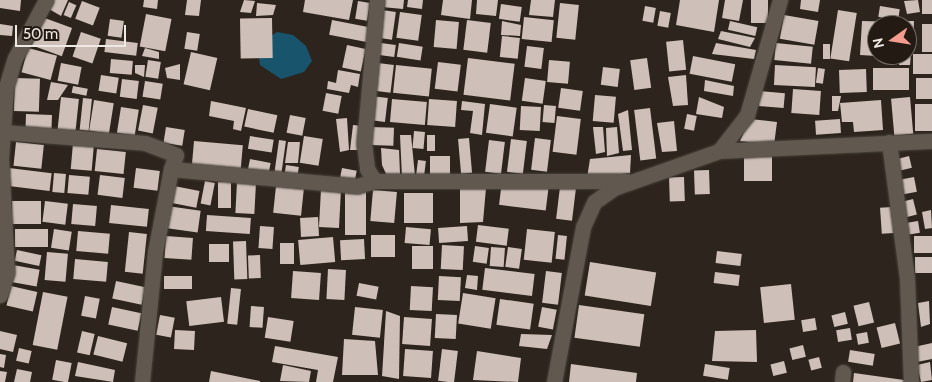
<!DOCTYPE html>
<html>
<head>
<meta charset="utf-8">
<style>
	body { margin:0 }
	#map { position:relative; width:932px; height:382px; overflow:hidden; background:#2d251d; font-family:Cabin,sans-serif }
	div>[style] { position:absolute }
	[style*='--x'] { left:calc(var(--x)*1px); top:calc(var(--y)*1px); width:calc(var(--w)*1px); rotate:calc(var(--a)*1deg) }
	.water>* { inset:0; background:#18546c }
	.building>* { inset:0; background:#cec0b9; transform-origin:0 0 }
	.roads { filter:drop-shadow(0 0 1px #49433c) drop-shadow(0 0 1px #49433c) }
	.minor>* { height:15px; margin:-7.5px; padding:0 7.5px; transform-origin:7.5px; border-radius:7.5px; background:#61584f }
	span { translate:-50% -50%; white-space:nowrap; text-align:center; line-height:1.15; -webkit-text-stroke:5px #231b13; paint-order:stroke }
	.north { position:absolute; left:867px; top:15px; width:50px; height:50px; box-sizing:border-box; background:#231b13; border:1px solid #746d67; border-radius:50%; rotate:257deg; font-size:14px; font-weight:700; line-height:20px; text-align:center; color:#eee9e4 }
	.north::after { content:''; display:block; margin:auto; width:18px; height:22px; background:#f59c90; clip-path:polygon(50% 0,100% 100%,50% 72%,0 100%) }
	.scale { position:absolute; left:15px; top:25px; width:111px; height:22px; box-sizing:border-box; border:2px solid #eee9e4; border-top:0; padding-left:6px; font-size:15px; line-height:18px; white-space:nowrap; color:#eee9e4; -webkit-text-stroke:4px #231b13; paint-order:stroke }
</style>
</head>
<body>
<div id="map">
	<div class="water">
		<i style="clip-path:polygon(277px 32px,293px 35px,306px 46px,312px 61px,304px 72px,281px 79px,260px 65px,258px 50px,264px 40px)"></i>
	</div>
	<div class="building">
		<i style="clip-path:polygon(0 0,21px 0,20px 11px,0 8px)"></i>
		<i style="clip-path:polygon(53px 0,68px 0,61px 16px,49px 9px)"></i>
		<i style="clip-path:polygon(144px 0,158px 0,157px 9px,143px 7px)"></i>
		<i style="clip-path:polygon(187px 0,201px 0,199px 16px,185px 15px)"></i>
		<i style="clip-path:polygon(244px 0,255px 1px,251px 13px,240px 12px)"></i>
		<i style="clip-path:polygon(305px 0,353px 0,349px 20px,303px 12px)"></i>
		<i style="clip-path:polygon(383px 0,404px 0,403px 9px,382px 7px)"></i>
		<i style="clip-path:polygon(408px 0,423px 0,422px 9px,407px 7px)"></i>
		<i style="clip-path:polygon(443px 0,472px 0,470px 19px,441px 15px)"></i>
		<i style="clip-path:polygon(477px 0,498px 0,496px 16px,476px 14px)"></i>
		<i style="clip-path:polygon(531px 0,555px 0,553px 17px,529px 15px)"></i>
		<i style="clip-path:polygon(680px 0,719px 0,714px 32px,676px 25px)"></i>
		<i style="clip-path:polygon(725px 0,743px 0,739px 21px,722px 18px)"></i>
		<i style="left:751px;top:0;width:17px;height:23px"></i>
		<i style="clip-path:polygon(801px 0,820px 0,818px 12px,800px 9px)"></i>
		<i style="clip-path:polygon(918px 0,920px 12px,907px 14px,904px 1px)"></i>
		<i style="left:922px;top:0;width:10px;height:14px"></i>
		<i style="left:82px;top:1px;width:19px;height:19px;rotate:21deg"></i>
		<i style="left:358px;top:1px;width:12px;height:18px;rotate:9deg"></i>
		<i style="left:69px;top:2px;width:8px;height:14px;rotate:23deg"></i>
		<i style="clip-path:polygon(257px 3px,276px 5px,273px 15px,256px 16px)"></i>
		<i style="left:560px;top:3px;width:19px;height:35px;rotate:6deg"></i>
		<i style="left:501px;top:4px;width:21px;height:15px;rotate:8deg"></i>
		<i style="left:645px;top:6px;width:11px;height:15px;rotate:10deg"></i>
		<i style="left:880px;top:6px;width:20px;height:11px;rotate:9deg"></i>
		<i style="left:382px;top:10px;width:14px;height:28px;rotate:8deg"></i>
		<i style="left:838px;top:10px;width:19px;height:49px;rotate:9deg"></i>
		<i style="left:660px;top:11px;width:11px;height:15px;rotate:10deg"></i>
		<i style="left:400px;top:12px;width:22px;height:26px;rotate:8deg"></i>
		<i style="left:146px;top:14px;width:26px;height:33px;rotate:11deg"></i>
		<i style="left:784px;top:15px;width:35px;height:24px;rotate:10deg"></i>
		<i style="left:42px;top:17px;width:32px;height:30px;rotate:20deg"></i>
		<i style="left:524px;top:17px;width:30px;height:22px;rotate:6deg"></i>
		<i style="left:272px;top:18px;width:40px;height:32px;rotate:89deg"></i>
		<i style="left:110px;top:19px;width:14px;height:17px;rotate:8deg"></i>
		<i style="left:332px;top:20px;width:38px;height:15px;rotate:11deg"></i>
		<i style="left:436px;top:20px;width:23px;height:27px;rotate:5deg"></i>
		<i style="left:467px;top:20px;width:24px;height:30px;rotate:7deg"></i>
		<i style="clip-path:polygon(502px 21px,521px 25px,520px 36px,501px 35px)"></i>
		<i style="left:730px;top:21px;width:28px;height:9px;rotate:13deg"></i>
		<i style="clip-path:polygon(862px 21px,898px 22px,877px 25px,877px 56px,860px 55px)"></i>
		<i style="clip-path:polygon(906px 21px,914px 21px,913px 49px,907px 49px)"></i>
		<i style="clip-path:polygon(0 24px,13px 26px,12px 36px,0 35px)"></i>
		<i style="left:922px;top:24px;width:10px;height:28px"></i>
		<i style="clip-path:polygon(721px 31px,755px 38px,750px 47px,718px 39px)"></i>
		<i style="left:81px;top:32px;width:21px;height:26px;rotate:19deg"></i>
		<i style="left:187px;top:32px;width:13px;height:17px;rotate:9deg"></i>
		<i style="left:502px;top:36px;width:18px;height:21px;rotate:6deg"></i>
		<i style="left:106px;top:39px;width:32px;height:13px;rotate:7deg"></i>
		<i style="left:683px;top:40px;width:30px;height:17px;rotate:84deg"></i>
		<i style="left:381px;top:43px;width:15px;height:12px;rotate:8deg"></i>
		<i style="left:399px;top:43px;width:24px;height:14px;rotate:9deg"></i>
		<i style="clip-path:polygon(716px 43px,756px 50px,754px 59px,712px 54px)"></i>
		<i style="left:776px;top:43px;width:37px;height:17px;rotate:6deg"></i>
		<i style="left:823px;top:44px;width:7px;height:15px"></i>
		<i style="left:347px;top:45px;width:19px;height:23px;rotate:12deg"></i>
		<i style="left:527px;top:46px;width:17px;height:21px;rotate:7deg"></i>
		<i style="left:28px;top:48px;width:30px;height:25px;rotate:15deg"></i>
		<i style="clip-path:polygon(145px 48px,159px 52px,159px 59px,142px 56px)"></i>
		<i style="left:191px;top:52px;width:27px;height:33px;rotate:13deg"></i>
		<i style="clip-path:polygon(911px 53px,910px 65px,899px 65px,900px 55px)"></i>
		<i style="left:932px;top:54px;width:20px;height:19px;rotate:90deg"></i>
		<i style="left:693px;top:56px;width:43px;height:18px;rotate:11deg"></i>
		<i style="left:468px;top:58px;width:47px;height:37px;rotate:7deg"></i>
		<i style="left:647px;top:58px;width:30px;height:17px;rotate:82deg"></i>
		<i style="left:111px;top:59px;width:22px;height:14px;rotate:5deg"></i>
		<i style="left:148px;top:60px;width:13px;height:17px;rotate:9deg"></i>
		<i style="left:549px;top:60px;width:21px;height:22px;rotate:5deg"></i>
		<i style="left:438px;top:62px;width:23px;height:27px;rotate:7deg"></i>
		<i style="left:61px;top:63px;width:21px;height:18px;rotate:11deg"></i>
		<i style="left:378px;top:63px;width:16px;height:28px;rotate:7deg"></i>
		<i style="clip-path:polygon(180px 64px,180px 80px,167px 78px,165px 68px)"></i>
		<i style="clip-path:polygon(135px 65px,145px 65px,144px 77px,135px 73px)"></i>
		<i style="left:396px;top:65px;width:36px;height:28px;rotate:6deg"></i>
		<i style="left:775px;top:65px;width:41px;height:20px;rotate:3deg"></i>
		<i style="left:603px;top:67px;width:17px;height:18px;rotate:7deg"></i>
		<i style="left:818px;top:68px;width:7px;height:15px;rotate:8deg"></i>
		<i style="left:909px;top:68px;width:22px;height:36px;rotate:90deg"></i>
		<i style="left:866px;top:69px;width:23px;height:27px;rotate:88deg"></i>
		<i style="clip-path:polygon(338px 70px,360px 74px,358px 87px,351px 85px,349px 93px,327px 89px,328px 81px,336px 83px)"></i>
		<i style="left:101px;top:75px;width:18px;height:16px;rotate:9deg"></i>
		<i style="clip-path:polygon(686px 75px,688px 105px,673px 106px,668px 77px)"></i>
		<i style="left:15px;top:78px;width:25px;height:33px;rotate:2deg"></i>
		<i style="left:525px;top:78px;width:21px;height:23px;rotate:8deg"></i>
		<i style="left:932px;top:78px;width:21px;height:16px;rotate:90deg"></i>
		<i style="left:122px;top:79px;width:17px;height:18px;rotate:7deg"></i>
		<i style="clip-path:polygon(705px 80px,734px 86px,733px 96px,704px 91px)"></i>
		<i style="left:145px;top:81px;width:18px;height:16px;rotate:9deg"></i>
		<i style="clip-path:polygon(51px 82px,68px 85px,58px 100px,47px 100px)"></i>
		<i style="left:73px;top:86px;width:15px;height:7px;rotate:11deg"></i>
		<i style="left:561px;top:88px;width:22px;height:20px;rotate:8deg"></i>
		<i style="left:793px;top:89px;width:28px;height:24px;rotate:4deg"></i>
		<i style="left:760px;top:91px;width:25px;height:15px;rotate:5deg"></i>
		<i style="left:326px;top:93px;width:16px;height:18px;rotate:11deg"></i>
		<i style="left:595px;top:95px;width:21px;height:26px;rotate:5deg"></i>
		<i style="left:371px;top:96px;width:17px;height:24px;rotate:7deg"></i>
		<i style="clip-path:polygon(832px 96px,841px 96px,838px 111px,832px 111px)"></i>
		<i style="left:61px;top:97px;width:18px;height:33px;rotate:6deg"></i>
		<i style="clip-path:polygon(699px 97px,724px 107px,722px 118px,696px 114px)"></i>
		<i style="left:910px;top:97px;width:37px;height:19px;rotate:85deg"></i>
		<i style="left:83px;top:98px;width:9px;height:32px;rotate:6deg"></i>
		<i style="left:392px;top:99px;width:35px;height:23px;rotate:5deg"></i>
		<i style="left:429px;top:99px;width:28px;height:26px;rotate:4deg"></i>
		<i style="left:94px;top:100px;width:20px;height:31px;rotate:9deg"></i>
		<i style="clip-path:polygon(881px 100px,883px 130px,854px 132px,853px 122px,842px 122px,840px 103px)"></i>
		<i style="clip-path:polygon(211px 101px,246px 108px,241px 131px,233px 129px,234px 121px,209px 116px)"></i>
		<i style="clip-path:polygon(462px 101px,485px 104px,482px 135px,470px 133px,473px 111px,461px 110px)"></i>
		<i style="left:490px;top:104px;width:27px;height:29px;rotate:8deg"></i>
		<i style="left:932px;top:104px;width:27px;height:17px;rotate:90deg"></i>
		<i style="left:143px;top:105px;width:15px;height:26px;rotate:11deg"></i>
		<i style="left:544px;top:105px;width:12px;height:17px;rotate:5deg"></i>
		<i style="left:521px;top:106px;width:20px;height:24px;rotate:3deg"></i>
		<i style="left:121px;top:107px;width:18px;height:26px;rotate:9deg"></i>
		<i style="left:650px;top:108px;width:51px;height:16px;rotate:83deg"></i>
		<i style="left:248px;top:109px;width:30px;height:18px;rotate:12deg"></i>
		<i style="clip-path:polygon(628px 110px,632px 150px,623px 151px,618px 114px)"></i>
		<i style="left:26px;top:114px;width:26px;height:16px;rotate:2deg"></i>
		<i style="left:687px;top:114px;width:10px;height:15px;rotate:11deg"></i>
		<i style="left:290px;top:115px;width:16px;height:18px;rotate:11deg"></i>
		<i style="left:557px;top:116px;width:24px;height:36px;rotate:7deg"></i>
		<i style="clip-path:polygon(347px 118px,349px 150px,340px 152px,336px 119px)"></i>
		<i style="clip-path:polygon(750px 119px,777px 122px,774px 145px,740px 141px)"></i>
		<i style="left:840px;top:119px;width:14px;height:25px;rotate:86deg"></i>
		<i style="clip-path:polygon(674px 121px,677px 151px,662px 152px,657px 123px)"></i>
		<i style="clip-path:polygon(353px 125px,363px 126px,363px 150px,350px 150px)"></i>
		<i style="left:166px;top:127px;width:19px;height:16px;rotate:9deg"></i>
		<i style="left:371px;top:127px;width:23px;height:18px;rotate:2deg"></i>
		<i style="clip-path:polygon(593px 127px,603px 127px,605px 152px,596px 154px)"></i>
		<i style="clip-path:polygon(617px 127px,619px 153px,607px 156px,606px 128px)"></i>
		<i style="left:414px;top:131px;width:11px;height:17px;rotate:5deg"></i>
		<i style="clip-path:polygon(400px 135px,411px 135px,415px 176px,402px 177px)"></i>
		<i style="left:427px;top:135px;width:8px;height:16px"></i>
		<i style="left:250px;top:136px;width:24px;height:13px;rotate:9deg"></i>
		<i style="left:304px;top:136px;width:19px;height:27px;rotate:9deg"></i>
		<i style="left:469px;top:138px;width:35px;height:11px;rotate:85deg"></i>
		<i style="left:535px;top:138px;width:16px;height:32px;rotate:7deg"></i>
		<i style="left:511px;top:139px;width:16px;height:33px;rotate:7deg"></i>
		<i style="left:279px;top:140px;width:7px;height:34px;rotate:8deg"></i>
		<i style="left:489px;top:140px;width:16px;height:32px;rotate:7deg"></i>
		<i style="left:194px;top:141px;width:49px;height:25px;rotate:5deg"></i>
		<i style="left:16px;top:142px;width:28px;height:24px;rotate:6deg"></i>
		<i style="clip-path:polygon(288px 142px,300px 142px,298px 163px,285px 163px)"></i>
		<i style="left:73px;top:143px;width:21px;height:26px;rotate:5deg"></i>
		<i style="clip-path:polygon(381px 148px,399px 150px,400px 174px,388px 178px,382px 165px)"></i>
		<i style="left:97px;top:149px;width:29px;height:22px;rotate:6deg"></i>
		<i style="left:744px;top:150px;width:28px;height:31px"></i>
		<i style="clip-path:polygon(631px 155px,630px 173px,587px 178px,590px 159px)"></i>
		<i style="left:430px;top:156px;width:20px;height:22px"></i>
		<i style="left:909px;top:156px;width:12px;height:14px;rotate:76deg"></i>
		<i style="left:250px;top:159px;width:21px;height:10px;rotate:11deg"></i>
		<i style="left:418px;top:160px;width:8px;height:18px;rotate:7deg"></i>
		<i style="left:286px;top:165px;width:13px;height:12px;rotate:9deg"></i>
		<i style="left:9px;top:168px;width:43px;height:18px;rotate:7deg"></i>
		<i style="left:136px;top:168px;width:24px;height:20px;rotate:7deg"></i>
		<i style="left:342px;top:168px;width:15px;height:10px;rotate:11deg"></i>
		<i style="left:709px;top:170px;width:24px;height:15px;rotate:88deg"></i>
		<i style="left:54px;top:173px;width:12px;height:19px;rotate:5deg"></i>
		<i style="left:69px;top:175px;width:21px;height:18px;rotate:5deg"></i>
		<i style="left:100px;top:175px;width:25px;height:20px;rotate:7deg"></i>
		<i style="left:684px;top:177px;width:24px;height:15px;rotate:88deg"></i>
		<i style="left:914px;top:177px;width:15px;height:16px;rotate:79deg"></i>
		<i style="left:205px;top:181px;width:10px;height:23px;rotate:11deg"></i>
		<i style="left:502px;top:181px;width:47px;height:24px;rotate:7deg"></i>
		<i style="left:218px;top:182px;width:13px;height:26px"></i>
		<i style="left:237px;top:182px;width:19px;height:31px;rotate:3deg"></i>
		<i style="left:174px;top:186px;width:26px;height:17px;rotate:11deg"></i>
		<i style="left:276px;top:186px;width:28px;height:27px;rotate:6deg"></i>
		<i style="clip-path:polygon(460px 186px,486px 188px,483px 222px,460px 223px)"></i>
		<i style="left:560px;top:187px;width:16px;height:32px;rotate:7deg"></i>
		<i style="left:321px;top:189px;width:20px;height:38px;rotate:3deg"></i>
		<i style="left:373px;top:190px;width:24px;height:31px;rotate:5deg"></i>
		<i style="left:345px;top:192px;width:21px;height:43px"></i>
		<i style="left:404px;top:193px;width:29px;height:30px"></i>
		<i style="left:913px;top:199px;width:16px;height:11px;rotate:76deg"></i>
		<i style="left:12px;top:201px;width:29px;height:23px"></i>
		<i style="left:45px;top:201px;width:23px;height:21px;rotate:7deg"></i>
		<i style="left:73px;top:204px;width:24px;height:20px;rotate:5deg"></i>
		<i style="left:111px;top:205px;width:38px;height:18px;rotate:6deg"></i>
		<i style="left:167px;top:206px;width:34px;height:22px;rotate:8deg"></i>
		<i style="left:892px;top:207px;width:26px;height:12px;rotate:86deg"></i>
		<i style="clip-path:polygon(931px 210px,932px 228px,925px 229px,922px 212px)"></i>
		<i style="left:207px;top:215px;width:44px;height:16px;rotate:4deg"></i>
		<i style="left:318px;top:217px;width:19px;height:18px;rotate:87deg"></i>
		<i style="left:918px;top:221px;width:12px;height:14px;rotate:81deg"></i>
		<i style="left:478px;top:225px;width:31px;height:17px;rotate:7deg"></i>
		<i style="left:260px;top:226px;width:14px;height:22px;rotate:4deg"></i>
		<i style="left:467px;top:226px;width:15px;height:29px;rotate:86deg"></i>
		<i style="left:406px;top:227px;width:25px;height:16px;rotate:5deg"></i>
		<i style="left:15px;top:229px;width:33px;height:18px"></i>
		<i style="left:54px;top:229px;width:18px;height:19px;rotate:9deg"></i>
		<i style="left:527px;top:229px;width:28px;height:31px;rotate:6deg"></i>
		<i style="left:78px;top:231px;width:32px;height:20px;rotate:5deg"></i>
		<i style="left:129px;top:232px;width:18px;height:40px;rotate:6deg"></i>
		<i style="left:395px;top:235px;width:22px;height:24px;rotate:90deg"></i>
		<i style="left:558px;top:235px;width:9px;height:24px;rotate:6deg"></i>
		<i style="left:166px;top:236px;width:27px;height:22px;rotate:4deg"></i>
		<i style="left:932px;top:236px;width:17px;height:18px;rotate:90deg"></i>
		<i style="left:333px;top:237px;width:25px;height:35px;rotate:85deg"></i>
		<i style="left:364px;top:239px;width:20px;height:24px;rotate:87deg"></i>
		<i style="left:246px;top:241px;width:38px;height:13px;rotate:88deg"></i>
		<i style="left:280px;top:243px;width:14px;height:21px"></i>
		<i style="left:209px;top:244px;width:20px;height:18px"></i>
		<i style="left:442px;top:245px;width:22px;height:24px;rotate:3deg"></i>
		<i style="left:412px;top:246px;width:21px;height:23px"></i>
		<i style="left:475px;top:246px;width:14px;height:16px;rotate:8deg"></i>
		<i style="left:491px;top:247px;width:14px;height:19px;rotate:4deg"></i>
		<i style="left:508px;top:247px;width:14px;height:20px;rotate:8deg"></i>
		<i style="left:17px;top:250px;width:25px;height:11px;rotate:12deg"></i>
		<i style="left:717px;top:251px;width:25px;height:12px;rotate:7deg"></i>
		<i style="left:47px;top:252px;width:21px;height:28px;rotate:5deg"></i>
		<i style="left:260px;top:255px;width:23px;height:12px;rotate:88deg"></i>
		<i style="left:932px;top:257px;width:16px;height:17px;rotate:90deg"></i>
		<i style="left:75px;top:259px;width:33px;height:20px;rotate:5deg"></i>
		<i style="left:590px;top:262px;width:67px;height:34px;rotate:9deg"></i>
		<i style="left:13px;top:265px;width:27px;height:17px;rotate:10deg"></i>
		<i style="left:485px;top:268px;width:50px;height:22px;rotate:7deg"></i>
		<i style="left:328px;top:269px;width:18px;height:30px;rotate:3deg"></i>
		<i style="left:293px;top:271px;width:28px;height:27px;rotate:4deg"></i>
		<i style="left:546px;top:271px;width:16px;height:32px;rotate:7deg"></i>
		<i style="left:715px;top:272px;width:25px;height:11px;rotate:7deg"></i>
		<i style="clip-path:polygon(467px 275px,478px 276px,477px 290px,465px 288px)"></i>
		<i style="left:164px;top:276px;width:28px;height:13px"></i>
		<i style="left:439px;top:276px;width:22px;height:24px;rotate:3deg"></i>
		<i style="left:116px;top:281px;width:30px;height:18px;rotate:12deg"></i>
		<i style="left:359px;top:283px;width:20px;height:13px;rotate:11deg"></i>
		<i style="left:791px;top:284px;width:36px;height:31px;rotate:84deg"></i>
		<i style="left:11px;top:286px;width:27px;height:20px;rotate:13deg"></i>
		<i style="left:411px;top:286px;width:22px;height:24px;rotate:3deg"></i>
		<i style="left:231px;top:288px;width:10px;height:36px;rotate:6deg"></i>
		<i style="left:43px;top:292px;width:25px;height:54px;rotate:11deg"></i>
		<i style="left:463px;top:293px;width:33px;height:31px;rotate:9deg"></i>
		<i style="left:85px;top:296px;width:15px;height:20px;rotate:11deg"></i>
		<i style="left:221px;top:297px;width:25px;height:35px;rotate:83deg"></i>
		<i style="left:500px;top:299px;width:34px;height:26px;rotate:8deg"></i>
		<i style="clip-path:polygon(929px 301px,930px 324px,921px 327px,918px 303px)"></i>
		<i style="left:869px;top:302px;width:21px;height:16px;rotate:76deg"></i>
		<i style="left:579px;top:305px;width:66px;height:33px;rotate:8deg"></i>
		<i style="left:251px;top:306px;width:13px;height:21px;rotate:4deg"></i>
		<i style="left:112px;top:307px;width:30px;height:18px;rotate:12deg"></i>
		<i style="left:355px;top:307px;width:28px;height:28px;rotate:6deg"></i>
		<i style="left:542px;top:307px;width:15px;height:20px;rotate:11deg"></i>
		<i style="clip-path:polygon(386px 311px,400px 316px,399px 379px,382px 376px)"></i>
		<i style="left:845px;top:312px;width:12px;height:14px;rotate:76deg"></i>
		<i style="left:436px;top:314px;width:21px;height:24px;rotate:3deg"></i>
		<i style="left:160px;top:315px;width:15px;height:20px;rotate:11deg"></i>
		<i style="left:268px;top:317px;width:26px;height:21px;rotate:9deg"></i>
		<i style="left:404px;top:317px;width:28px;height:27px;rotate:4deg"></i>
		<i style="left:815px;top:318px;width:12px;height:14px;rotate:81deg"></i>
		<i style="left:895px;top:323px;width:21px;height:19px;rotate:76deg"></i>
		<i style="left:850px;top:328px;width:12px;height:14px;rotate:81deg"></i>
		<i style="left:175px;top:330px;width:20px;height:19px;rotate:3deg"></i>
		<i style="clip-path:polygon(756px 330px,757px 362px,712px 361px,715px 331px)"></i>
		<i style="clip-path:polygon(0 331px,17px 335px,13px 352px,0 349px)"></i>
		<i style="left:82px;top:331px;width:13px;height:22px;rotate:13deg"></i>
		<i style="left:867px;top:332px;width:11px;height:11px;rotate:80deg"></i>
		<i style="clip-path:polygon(521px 334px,552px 335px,547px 349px,519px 346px)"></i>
		<i style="left:98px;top:336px;width:30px;height:19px;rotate:14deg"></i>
		<i style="clip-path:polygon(344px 339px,375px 341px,378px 375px,342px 375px)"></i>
		<i style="clip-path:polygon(932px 343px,932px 359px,917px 362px,914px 347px)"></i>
		<i style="left:803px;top:345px;width:12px;height:14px;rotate:76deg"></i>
		<i style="clip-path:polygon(275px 346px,338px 357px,333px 382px,316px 382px,318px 370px,272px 362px)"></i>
		<i style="left:19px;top:348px;width:13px;height:13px;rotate:13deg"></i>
		<i style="left:405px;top:349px;width:28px;height:27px;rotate:4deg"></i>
		<i style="left:442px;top:349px;width:16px;height:32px;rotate:7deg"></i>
		<i style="left:850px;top:350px;width:25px;height:12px;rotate:9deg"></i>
		<i style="clip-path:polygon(477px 351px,521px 358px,518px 382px,473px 380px)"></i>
		<i style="clip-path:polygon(0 354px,6px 355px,4px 368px,0 367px)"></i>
		<i style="left:819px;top:357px;width:11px;height:11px;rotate:75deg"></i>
		<i style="left:56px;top:360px;width:16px;height:20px;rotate:11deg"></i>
		<i style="left:784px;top:361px;width:12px;height:14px;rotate:76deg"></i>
		<i style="clip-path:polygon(78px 362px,115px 370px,113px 382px,75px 376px)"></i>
		<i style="clip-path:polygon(930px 362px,932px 380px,921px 382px,917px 365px)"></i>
		<i style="clip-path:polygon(571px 364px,637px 373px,636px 382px,569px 382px)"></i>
		<i style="left:705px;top:364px;width:25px;height:12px;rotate:9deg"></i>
		<i style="clip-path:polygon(283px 365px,311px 371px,309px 382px,280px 381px)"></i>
		<i style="clip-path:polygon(17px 369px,32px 372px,30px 382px,14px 382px)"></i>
		<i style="clip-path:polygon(0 371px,7px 372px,5px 382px,0 382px)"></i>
		<i style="clip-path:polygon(211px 371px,260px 381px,260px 382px,209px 382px)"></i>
		<i style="clip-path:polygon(854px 373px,904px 380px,904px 382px,853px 382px)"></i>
	</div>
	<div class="roads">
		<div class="minor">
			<i style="--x:377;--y:0;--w:144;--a:95.2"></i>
			<i style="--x:364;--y:143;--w:26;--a:83"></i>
			<i style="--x:367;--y:169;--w:14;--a:56"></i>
			<i style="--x:375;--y:181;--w:252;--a:0"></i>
			<i style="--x:3;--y:132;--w:142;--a:4.4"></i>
			<i style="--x:145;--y:143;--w:33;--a:21"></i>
			<i style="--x:176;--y:155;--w:15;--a:110"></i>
			<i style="--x:171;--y:169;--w:187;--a:5.2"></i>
			<i style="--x:357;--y:186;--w:19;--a:-16"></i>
			<i style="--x:889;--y:142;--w:138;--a:82.5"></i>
			<i style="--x:907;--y:279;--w:103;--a:87.8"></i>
			<i style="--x:719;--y:151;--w:213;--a:-2.7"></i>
			<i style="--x:0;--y:295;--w:24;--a:-73"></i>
			<i style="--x:7;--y:272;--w:113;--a:-93"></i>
			<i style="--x:1;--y:159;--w:72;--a:-86"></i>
			<i style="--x:6;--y:87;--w:30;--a:-73"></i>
			<i style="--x:15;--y:58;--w:66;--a:-61.9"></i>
			<i style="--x:142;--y:382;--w:131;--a:-84.3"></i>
			<i style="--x:155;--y:252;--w:85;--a:-79.1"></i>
			<i style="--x:554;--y:382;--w:158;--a:-79.4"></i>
			<i style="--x:583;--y:227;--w:27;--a:-66"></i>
			<i style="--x:594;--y:202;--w:24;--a:-35"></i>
			<i style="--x:614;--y:188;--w:111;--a:-19.4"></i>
			<i style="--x:719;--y:151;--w:46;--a:-52.1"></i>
			<i style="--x:747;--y:115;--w:120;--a:-74"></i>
			<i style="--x:842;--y:382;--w:10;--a:-84"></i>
		</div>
	</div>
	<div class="north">N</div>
	<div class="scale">50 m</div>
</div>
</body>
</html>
